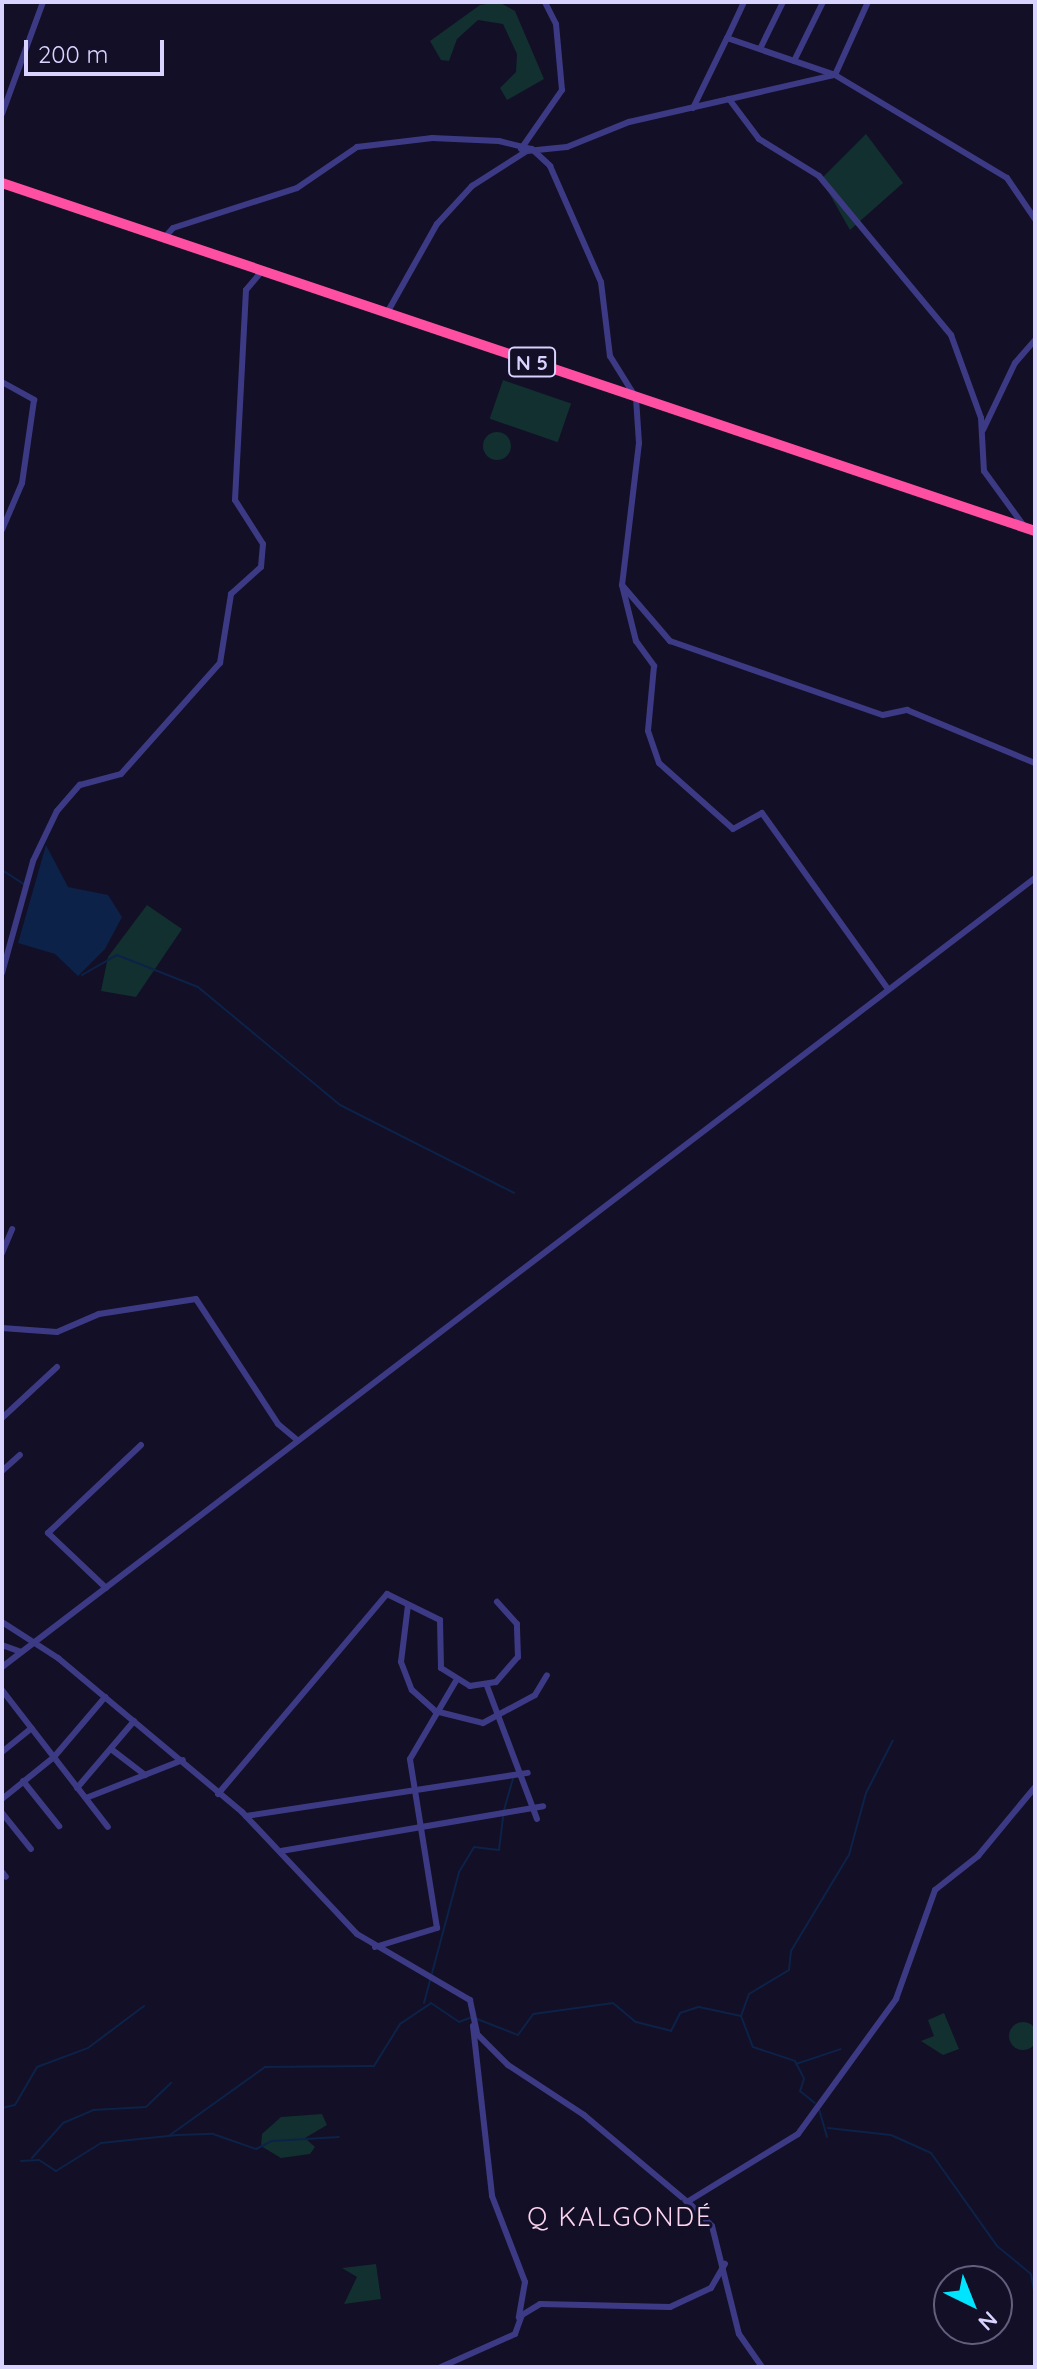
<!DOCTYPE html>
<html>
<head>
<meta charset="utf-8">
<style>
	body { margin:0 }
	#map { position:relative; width:1037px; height:2369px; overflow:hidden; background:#130f26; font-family:Quicksand,sans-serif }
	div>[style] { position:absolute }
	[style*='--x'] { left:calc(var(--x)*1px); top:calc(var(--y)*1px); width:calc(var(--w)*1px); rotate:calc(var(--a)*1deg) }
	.green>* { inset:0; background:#12302f; transform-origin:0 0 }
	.round { border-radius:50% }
	.water>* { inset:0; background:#0c2248 }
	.stream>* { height:2px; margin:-1px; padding:0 1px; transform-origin:1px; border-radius:1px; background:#0c2248 }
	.minor>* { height:6px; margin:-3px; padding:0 3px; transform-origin:3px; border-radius:3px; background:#3d3a85 }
	.highway>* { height:10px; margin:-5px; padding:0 5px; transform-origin:5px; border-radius:5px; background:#ff4fa3 }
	span { translate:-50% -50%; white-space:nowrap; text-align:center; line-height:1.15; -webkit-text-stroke:6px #130f26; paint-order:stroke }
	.shield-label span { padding:2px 6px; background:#130f26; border:2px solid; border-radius:6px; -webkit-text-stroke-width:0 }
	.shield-label { font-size:20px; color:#d9d4ff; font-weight:700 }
	.quarter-label { font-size:26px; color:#ffd6f0; letter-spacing:2px }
	.frame { position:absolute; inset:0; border:4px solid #d9d4ff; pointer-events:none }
	.north { position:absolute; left:933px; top:2265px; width:80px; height:80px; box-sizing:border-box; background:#130f26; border:2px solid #625e7d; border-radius:50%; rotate:137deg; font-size:22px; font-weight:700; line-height:32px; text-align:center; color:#d9d4ff }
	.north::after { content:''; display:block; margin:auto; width:28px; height:36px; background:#00e5ff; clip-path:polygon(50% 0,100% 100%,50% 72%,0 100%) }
	.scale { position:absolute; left:24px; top:40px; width:140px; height:36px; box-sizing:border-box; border:4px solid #d9d4ff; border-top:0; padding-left:10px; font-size:24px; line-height:28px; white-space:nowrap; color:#d9d4ff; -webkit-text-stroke:6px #130f26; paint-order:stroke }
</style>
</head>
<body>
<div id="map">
	<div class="green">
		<i style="clip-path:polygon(499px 2px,515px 11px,544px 79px,507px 100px,500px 88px,516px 72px,517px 54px,503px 24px,478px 20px,457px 39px,449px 61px,441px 60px,430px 41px,480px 5px)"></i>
		<i style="clip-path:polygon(866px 134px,903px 183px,850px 230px,821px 179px)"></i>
		<i style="left:503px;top:380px;width:72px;height:41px;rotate:19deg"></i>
		<i class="round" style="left:483px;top:432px;width:28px;height:28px"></i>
		<i style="clip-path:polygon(147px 905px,182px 929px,136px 997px,101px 991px,108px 957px)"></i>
		<i style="clip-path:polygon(944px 2013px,959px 2049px,943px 2055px,921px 2041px,934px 2036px,928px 2020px)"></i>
		<i class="round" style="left:1009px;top:2022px;width:28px;height:28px"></i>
		<i style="clip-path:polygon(322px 2114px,327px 2125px,305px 2138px,315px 2147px,310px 2154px,281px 2158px,261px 2146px,262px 2134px,281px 2117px)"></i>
		<i style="clip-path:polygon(376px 2264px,381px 2299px,344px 2304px,357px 2277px,342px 2268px)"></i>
	</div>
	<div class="water">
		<i style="clip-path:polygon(46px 845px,68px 887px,108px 895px,122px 917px,105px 949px,78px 976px,55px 954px,18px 943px)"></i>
	</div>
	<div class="stream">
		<i style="--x:2;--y:870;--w:27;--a:33"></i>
		<i style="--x:82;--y:975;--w:40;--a:-29.7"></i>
		<i style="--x:117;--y:955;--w:87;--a:21.6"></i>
		<i style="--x:198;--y:987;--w:185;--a:39.7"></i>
		<i style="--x:340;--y:1105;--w:195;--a:26.8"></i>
		<i style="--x:504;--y:1810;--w:33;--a:-74"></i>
		<i style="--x:424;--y:2003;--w:136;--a:-75"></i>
		<i style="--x:459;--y:1872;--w:29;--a:-59"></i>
		<i style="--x:474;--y:1847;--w:25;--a:7"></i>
		<i style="--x:499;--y:1850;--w:34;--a:-83"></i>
		<i style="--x:741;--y:2016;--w:23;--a:-70"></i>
		<i style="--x:749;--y:1994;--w:47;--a:-31"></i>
		<i style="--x:789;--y:1970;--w:19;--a:-84"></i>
		<i style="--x:791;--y:1951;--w:112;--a:-58.9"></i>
		<i style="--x:849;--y:1855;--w:64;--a:-74.7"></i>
		<i style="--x:866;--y:1793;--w:59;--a:-63"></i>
		<i style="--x:796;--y:2064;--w:47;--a:-18.4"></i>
		<i style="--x:2;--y:2108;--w:13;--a:-13"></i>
		<i style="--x:15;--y:2105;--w:44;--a:-59.9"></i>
		<i style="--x:37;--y:2067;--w:54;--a:-20.4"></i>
		<i style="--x:88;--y:2048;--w:70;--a:-36.9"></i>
		<i style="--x:819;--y:2109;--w:29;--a:74"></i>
		<i style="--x:828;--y:2128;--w:63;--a:6.3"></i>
		<i style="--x:891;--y:2135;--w:44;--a:24.2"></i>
		<i style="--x:931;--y:2153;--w:114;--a:54.6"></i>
		<i style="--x:997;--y:2246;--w:44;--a:39.5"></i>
		<i style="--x:1031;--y:2274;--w:22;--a:80"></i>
		<i style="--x:170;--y:2135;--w:117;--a:-35.6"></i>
		<i style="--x:265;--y:2067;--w:109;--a:-0.5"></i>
		<i style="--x:374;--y:2066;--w:49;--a:-58.2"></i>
		<i style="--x:400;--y:2024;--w:37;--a:-34"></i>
		<i style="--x:431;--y:2003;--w:34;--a:34"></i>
		<i style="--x:459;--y:2022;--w:14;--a:-21"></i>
		<i style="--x:472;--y:2017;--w:49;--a:21.4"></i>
		<i style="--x:518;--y:2035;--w:26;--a:-54"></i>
		<i style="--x:533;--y:2014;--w:81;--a:-7.8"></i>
		<i style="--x:613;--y:2003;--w:30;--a:40"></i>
		<i style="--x:636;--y:2022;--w:36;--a:14"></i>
		<i style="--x:671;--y:2031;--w:20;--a:-63"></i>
		<i style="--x:680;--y:2013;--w:20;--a:-18"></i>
		<i style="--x:699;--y:2007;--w:43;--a:12.1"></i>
		<i style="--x:741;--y:2016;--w:33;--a:69"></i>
		<i style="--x:753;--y:2047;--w:44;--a:18.4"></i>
		<i style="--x:795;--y:2061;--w:20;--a:63"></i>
		<i style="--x:804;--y:2079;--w:13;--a:108"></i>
		<i style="--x:800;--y:2091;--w:19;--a:39"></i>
		<i style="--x:32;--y:2158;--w:47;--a:-48.5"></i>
		<i style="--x:63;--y:2123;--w:33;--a:-23"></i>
		<i style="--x:93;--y:2110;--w:53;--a:-3.2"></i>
		<i style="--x:146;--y:2107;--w:35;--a:-44"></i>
		<i style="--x:21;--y:2161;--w:18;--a:-3"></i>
		<i style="--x:39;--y:2160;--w:20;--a:33"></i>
		<i style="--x:56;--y:2171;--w:53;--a:-31.9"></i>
		<i style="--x:101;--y:2143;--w:77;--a:-5.9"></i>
		<i style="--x:178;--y:2135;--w:35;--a:-2"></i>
		<i style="--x:213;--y:2134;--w:46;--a:19.2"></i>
		<i style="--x:256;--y:2149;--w:18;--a:-27"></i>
		<i style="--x:272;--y:2141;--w:67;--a:-3.4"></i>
	</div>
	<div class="minor">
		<i style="--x:744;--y:2;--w:40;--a:115"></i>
		<i style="--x:727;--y:38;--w:114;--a:18.9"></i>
		<i style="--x:835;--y:75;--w:80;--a:-65.7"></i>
		<i style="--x:760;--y:49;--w:52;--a:-63.9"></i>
		<i style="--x:794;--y:61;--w:66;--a:-63.8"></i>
		<i style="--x:729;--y:99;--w:50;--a:53.1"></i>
		<i style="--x:759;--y:139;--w:70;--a:31.7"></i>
		<i style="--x:819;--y:176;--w:207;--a:50.3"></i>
		<i style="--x:951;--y:335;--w:88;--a:70.1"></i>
		<i style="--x:981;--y:418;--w:53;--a:86.8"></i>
		<i style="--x:984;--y:471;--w:68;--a:54"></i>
		<i style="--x:693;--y:108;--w:78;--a:-64.1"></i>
		<i style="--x:2;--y:114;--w:119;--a:-69.9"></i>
		<i style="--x:521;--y:149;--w:72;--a:-55.2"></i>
		<i style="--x:562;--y:90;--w:66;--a:-95.2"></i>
		<i style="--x:556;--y:24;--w:25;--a:-117"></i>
		<i style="--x:165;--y:237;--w:12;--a:-48"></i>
		<i style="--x:173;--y:228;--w:130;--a:-17.9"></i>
		<i style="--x:297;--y:188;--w:73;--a:-34.3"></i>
		<i style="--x:357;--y:147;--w:76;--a:-6.8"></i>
		<i style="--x:432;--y:138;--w:67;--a:2.6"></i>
		<i style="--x:499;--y:141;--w:34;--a:14"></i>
		<i style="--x:532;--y:149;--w:25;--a:43"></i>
		<i style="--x:550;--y:166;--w:127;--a:66.3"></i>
		<i style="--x:601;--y:282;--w:75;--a:83.1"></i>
		<i style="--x:610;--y:356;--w:49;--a:58.2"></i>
		<i style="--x:636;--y:398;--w:45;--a:86.2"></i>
		<i style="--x:639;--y:443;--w:143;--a:96.8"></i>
		<i style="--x:622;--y:585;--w:58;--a:76"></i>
		<i style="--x:636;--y:641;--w:31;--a:54"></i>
		<i style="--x:654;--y:666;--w:65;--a:95.3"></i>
		<i style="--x:648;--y:731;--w:34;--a:71"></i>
		<i style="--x:659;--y:763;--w:99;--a:41.7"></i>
		<i style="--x:733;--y:829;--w:33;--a:-29"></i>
		<i style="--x:762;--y:813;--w:216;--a:54.4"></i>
		<i style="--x:387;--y:313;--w:102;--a:-60.7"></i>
		<i style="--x:437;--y:224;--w:52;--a:-47.4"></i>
		<i style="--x:472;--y:186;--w:65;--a:-32.5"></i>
		<i style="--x:527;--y:151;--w:40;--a:-5.7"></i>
		<i style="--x:567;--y:147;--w:67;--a:-22"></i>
		<i style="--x:629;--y:122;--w:211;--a:-12.9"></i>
		<i style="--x:835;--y:75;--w:200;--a:30.9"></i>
		<i style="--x:1007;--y:178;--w:50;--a:55.7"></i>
		<i style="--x:2;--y:382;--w:37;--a:29"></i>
		<i style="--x:34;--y:400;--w:84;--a:98.2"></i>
		<i style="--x:22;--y:483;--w:51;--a:113.1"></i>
		<i style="--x:983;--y:430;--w:74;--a:-64.5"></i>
		<i style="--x:1015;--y:363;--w:30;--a:-49"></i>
		<i style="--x:622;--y:585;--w:74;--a:49.4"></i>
		<i style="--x:670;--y:641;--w:225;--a:19.2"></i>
		<i style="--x:883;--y:715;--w:25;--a:-12"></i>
		<i style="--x:907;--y:710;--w:139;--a:22.5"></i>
		<i style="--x:2;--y:973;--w:116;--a:-74.5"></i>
		<i style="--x:33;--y:861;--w:55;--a:-64.4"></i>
		<i style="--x:57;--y:811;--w:35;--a:-49"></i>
		<i style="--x:80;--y:785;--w:42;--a:-15"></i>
		<i style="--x:121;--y:774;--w:149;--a:-48.3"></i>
		<i style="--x:220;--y:663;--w:70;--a:-80.9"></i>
		<i style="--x:231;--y:594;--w:40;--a:-42"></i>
		<i style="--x:261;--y:567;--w:23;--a:-85"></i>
		<i style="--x:263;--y:544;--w:52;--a:-122.5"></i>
		<i style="--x:235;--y:500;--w:210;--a:-87"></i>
		<i style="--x:246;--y:290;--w:25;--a:-50"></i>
		<i style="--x:2;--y:1253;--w:26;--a:-67"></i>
		<i style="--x:2;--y:1328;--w:55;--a:4.2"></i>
		<i style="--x:57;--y:1332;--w:46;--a:-23.2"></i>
		<i style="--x:99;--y:1314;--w:98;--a:-8.8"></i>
		<i style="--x:196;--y:1299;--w:149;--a:56.7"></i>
		<i style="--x:278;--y:1424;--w:25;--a:40"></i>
		<i style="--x:2;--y:1418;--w:75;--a:-42.8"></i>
		<i style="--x:2;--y:1471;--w:24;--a:-42"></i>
		<i style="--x:106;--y:1588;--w:80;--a:-136.5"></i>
		<i style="--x:48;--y:1533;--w:128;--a:-43.4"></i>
		<i style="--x:408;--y:1605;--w:57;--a:97"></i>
		<i style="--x:401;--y:1662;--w:30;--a:69"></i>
		<i style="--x:412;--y:1690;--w:31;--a:42"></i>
		<i style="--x:435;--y:1711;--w:49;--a:14"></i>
		<i style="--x:483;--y:1723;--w:59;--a:-28.3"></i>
		<i style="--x:535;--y:1695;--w:23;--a:-59"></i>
		<i style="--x:2;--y:1622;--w:67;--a:32.7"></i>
		<i style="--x:58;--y:1658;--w:240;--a:39.9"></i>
		<i style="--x:242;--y:1812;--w:168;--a:46.7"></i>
		<i style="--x:357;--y:1934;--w:131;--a:30.3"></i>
		<i style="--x:470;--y:2000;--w:35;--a:78"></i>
		<i style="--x:477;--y:2034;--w:44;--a:45"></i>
		<i style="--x:508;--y:2065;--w:91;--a:33.3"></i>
		<i style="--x:584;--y:2115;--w:141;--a:40.1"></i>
		<i style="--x:692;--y:2206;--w:28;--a:45"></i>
		<i style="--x:712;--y:2226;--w:111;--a:76"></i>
		<i style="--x:739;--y:2334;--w:40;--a:55.1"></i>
		<i style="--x:2;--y:1645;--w:20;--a:20"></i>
		<i style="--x:2;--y:1667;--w:1300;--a:-37.37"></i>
		<i style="--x:487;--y:1686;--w:142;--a:69.4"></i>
		<i style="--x:2;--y:1690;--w:173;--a:52.3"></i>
		<i style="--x:111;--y:1749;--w:43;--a:37.4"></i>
		<i style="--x:2;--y:1752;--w:38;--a:-39"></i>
		<i style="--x:23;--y:1781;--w:58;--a:51.3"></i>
		<i style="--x:77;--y:1788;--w:88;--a:-49.6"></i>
		<i style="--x:218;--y:1794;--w:262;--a:-49.8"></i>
		<i style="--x:387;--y:1594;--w:59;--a:26.1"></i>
		<i style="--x:440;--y:1620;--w:48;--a:88.8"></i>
		<i style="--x:441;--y:1668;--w:34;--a:32"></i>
		<i style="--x:470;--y:1686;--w:26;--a:-9"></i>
		<i style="--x:496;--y:1682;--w:33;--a:-49"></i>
		<i style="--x:518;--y:1657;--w:33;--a:-92"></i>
		<i style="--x:517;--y:1624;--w:30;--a:-132"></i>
		<i style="--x:86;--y:1798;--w:104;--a:-21.4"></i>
		<i style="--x:2;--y:1799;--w:67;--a:-38.9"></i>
		<i style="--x:54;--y:1757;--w:79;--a:-49.6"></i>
		<i style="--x:2;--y:1813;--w:46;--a:51.1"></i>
		<i style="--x:246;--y:1816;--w:285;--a:-8.7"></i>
		<i style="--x:281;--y:1851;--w:266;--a:-9.7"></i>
		<i style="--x:2;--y:1872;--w:6;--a:51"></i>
		<i style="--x:375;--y:1947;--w:65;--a:-17"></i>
		<i style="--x:437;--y:1928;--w:171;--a:-99.1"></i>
		<i style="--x:410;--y:1759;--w:91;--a:-59.5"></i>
		<i style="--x:473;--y:2026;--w:171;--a:83.6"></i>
		<i style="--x:492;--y:2196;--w:92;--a:69"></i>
		<i style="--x:525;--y:2282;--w:36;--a:100"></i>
		<i style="--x:687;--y:2202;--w:130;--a:-31.5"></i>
		<i style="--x:798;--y:2134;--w:167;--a:-54"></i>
		<i style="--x:896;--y:1999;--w:116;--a:-70.3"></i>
		<i style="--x:935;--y:1890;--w:55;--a:-38.3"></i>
		<i style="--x:978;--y:1856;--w:89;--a:-50.4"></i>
		<i style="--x:441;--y:2367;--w:81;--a:-24"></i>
		<i style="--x:515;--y:2334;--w:20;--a:-70"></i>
		<i style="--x:522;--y:2315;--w:21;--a:-31"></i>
		<i style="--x:540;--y:2304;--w:130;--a:1.3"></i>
		<i style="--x:670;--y:2307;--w:45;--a:-24.9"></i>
		<i style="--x:711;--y:2288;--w:28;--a:-60"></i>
	</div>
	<div class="highway">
		<i style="--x:2;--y:183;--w:1090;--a:18.62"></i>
	</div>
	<div class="shield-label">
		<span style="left:532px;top:362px">N 5</span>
	</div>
	<div class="quarter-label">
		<span style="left:620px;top:2217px">Q KALGONDÉ</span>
	</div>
	<div class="frame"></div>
	<div class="north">N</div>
	<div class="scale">200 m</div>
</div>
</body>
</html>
